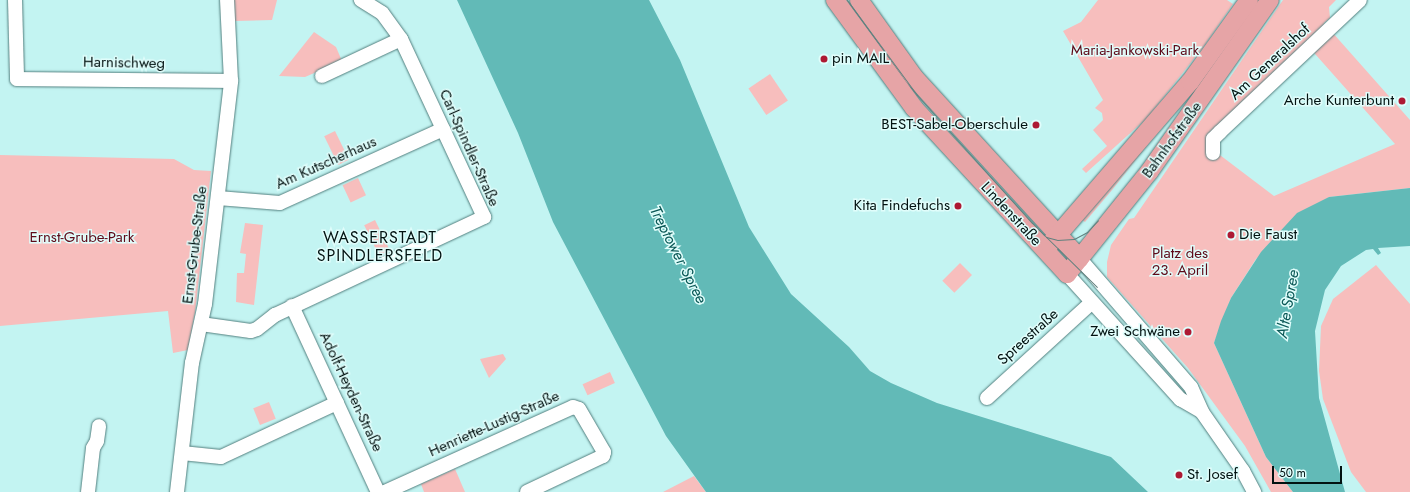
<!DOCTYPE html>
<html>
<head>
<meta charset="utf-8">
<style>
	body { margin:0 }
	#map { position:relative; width:1410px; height:492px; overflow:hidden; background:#c3f4f2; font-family:Jost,sans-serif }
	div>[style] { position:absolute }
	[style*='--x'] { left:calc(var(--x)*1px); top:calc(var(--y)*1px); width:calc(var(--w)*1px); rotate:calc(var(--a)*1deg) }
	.green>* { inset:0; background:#f7bebd; transform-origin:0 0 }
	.water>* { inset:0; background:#62bab7 }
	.roads { filter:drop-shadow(0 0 1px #527f7e) drop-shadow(0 0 1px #527f7e) }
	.minor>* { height:14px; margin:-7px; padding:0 7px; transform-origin:7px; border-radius:7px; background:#fff }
	.major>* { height:18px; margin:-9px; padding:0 9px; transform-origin:9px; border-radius:9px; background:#e6a4a6 }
	.tram>* { height:1px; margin:-0.5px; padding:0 0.5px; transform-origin:0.5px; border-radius:0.5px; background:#60807e }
	.dots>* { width:11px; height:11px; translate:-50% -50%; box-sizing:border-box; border:2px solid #e0fdfb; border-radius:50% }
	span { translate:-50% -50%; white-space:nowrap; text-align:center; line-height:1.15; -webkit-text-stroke:3px #e0fdfb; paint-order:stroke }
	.park-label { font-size:15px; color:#5e0a19 }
	.poi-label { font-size:15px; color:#021211 }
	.left { translate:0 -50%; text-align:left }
	.right { translate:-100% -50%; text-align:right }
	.street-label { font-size:15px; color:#021211 }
	.neighbourhood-label { font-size:16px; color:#021211; letter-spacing:1px }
	.water-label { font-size:16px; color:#0b5957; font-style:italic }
	.scale { position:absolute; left:1272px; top:466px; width:70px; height:18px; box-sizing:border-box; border:2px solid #021211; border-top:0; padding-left:5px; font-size:12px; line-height:14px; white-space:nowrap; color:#021211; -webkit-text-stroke:3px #e0fdfb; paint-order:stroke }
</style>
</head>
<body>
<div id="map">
	<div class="green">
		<i style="clip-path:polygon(233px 0,277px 0,272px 20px,234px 21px)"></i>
		<i style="clip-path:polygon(1098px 0,1227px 0,1233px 4px,1204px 46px,1147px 118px,1086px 173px,1082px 169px,1107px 146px,1093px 130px,1103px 120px,1102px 113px,1095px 108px,1103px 100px,1063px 31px,1081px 22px)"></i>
		<i style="clip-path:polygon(evenodd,1283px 0,1336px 0,1329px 7px,1330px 18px,1324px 23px,1410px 120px,1410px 188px,1329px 197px,1256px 259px,1231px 298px,1214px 343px,1266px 457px,1293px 492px,1271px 492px,1245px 446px,1188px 368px,1107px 277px,1107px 262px,1111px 245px,1129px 219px,1134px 218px,1283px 0,1308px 46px,1395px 144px,1274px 196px,1208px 146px,1308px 46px)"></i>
		<i style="clip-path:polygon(314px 32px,336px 47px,342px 61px,305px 77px,279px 76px)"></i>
		<i style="left:770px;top:74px;width:32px;height:26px;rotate:56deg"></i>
		<i style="clip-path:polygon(1198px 81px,1112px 190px,1085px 222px,1082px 220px)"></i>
		<i style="left:335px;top:131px;width:32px;height:12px;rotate:64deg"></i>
		<i style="clip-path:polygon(0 155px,174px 159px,194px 170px,211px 171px,195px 313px,188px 350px,173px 353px,168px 311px,0 326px)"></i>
		<i style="left:358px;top:178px;width:19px;height:17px;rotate:65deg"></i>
		<i style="left:375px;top:220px;width:34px;height:12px;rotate:64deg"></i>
		<i style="clip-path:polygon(245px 223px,263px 225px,254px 305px,236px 302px,237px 273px,244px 273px,246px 254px,240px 253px)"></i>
		<i style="left:960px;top:263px;width:17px;height:25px;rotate:45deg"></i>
		<i style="clip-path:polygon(1376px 265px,1410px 304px,1410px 492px,1366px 492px,1351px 472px,1323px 399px,1319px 371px,1321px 326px,1333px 299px)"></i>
		<i style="clip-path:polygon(503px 354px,506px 359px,489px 378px,480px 359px)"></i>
		<i style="left:610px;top:372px;width:12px;height:30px;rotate:66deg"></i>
		<i style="left:269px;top:402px;width:18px;height:17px;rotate:68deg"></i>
		<i style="clip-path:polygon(455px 469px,465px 492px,424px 492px,421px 484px)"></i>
		<i style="clip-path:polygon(694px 476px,706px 492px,663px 492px)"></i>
	</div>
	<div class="water">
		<i style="clip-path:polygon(457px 0,649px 0,680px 60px,749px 227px,791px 294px,849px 347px,870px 371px,891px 383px,937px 403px,1111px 457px,1148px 492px,706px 492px,666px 436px,553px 222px,518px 133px)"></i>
		<i style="clip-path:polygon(1410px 188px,1410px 246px,1378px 248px,1381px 253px,1378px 255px,1373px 249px,1366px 250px,1341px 266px,1325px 290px,1315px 331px,1319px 398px,1345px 492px,1293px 492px,1266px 457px,1214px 343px,1221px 321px,1231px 298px,1261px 252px,1297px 213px,1329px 197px)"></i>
	</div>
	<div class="roads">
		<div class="minor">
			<i style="--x:15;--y:0;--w:79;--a:88.5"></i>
			<i style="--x:17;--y:79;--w:214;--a:0.5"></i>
			<i style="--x:322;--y:76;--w:87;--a:-25.1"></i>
			<i style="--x:1213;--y:153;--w:14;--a:-90"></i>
			<i style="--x:1213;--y:139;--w:10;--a:-45"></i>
			<i style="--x:1220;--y:132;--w:192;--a:-43.3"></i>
			<i style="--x:218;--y:198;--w:62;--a:4.6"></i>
			<i style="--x:280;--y:203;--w:179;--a:-24.4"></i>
			<i style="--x:1080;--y:259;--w:169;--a:49.1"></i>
			<i style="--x:1191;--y:387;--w:27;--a:66"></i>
			<i style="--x:1202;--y:412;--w:72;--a:55.2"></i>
			<i style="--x:1243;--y:471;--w:24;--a:62"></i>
			<i style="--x:1067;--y:274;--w:169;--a:47.9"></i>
			<i style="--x:1180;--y:399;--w:24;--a:30"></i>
			<i style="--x:292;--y:306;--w:205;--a:65.2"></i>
			<i style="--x:201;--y:324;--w:50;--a:8"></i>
			<i style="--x:251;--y:331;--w:6;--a:-18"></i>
			<i style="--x:257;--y:329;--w:23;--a:-38"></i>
			<i style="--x:275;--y:315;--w:231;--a:-25.1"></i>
			<i style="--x:484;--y:217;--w:196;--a:-115"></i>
			<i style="--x:401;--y:39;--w:32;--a:-126"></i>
			<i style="--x:382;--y:13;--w:25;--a:-148"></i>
			<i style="--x:987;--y:398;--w:142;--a:-42.4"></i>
			<i style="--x:182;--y:453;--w:39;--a:6"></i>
			<i style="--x:221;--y:457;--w:128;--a:-25"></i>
			<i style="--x:88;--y:492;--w:44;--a:-83.5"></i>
			<i style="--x:93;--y:448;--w:8;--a:-60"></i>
			<i style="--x:97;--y:441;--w:15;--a:-82"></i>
			<i style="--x:177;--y:492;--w:130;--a:-83.4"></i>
			<i style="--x:192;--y:363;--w:60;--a:-77.6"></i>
			<i style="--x:205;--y:304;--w:225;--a:-83.3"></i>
			<i style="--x:231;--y:81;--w:81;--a:-92.8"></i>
			<i style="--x:385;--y:492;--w:206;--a:-24.3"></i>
			<i style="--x:573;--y:407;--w:6;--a:18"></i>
			<i style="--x:579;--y:409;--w:50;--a:59.8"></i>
			<i style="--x:604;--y:452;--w:4;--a:104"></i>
			<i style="--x:603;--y:456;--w:84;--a:154.7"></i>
		</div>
		<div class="major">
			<i style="--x:835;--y:0;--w:134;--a:53.8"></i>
			<i style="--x:914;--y:108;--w:226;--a:47.3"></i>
			<i style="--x:1067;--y:274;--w:131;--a:-51.2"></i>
			<i style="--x:1149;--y:172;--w:210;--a:-54.9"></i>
			<i style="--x:859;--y:0;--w:95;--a:54.5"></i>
			<i style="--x:914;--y:77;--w:246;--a:47.6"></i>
			<i style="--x:1050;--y:244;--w:214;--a:-49.2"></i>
			<i style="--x:1190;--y:82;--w:101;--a:-54.3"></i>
		</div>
	</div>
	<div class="tram">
		<i style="--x:847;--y:0;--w:118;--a:53.6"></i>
		<i style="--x:917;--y:95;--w:172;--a:48.1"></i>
		<i style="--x:1032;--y:223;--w:91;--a:44.6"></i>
		<i style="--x:1046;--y:237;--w:11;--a:15"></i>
		<i style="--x:1057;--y:240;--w:17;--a:-3"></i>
		<i style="--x:1074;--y:239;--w:15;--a:-28"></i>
		<i style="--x:1087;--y:232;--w:16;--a:-47"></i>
	</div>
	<div class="dots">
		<i style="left:824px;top:59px;background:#ad1933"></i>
		<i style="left:1402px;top:101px;background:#ad1933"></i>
		<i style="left:1036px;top:125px;background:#ad1933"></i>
		<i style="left:958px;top:206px;background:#ad1933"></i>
		<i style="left:1231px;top:235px;background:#ad1933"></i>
		<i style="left:1188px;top:332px;background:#ad1933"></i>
		<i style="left:1179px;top:475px;background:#ad1933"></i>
	</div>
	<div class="park-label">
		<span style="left:1135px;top:51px">Maria-Jankowski-Park</span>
		<span style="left:82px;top:238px">Ernst-Grube-Park</span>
		<span style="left:1180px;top:262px">Platz des<br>23. April</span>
	</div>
	<div class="poi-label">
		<span class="left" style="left:832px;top:59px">pin MAIL</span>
		<span class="right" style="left:1394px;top:101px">Arche Kunterbunt</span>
		<span class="right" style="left:1028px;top:125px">BEST-Sabel-Oberschule</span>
		<span class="right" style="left:950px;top:206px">Kita Findefuchs</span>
		<span class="left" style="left:1239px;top:235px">Die Faust</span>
		<span class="right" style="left:1180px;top:332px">Zwei Schwäne</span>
		<span class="left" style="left:1187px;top:475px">St. Josef</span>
	</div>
	<div class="street-label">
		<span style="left:1270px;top:62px;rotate:-43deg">Am Generalshof</span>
		<span style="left:124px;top:63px;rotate:1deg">Harnischweg</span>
		<span style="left:1172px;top:140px;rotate:-54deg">Bahnhofstraße</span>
		<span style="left:469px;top:148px;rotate:66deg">Carl-Spindler-Straße</span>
		<span style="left:326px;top:163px;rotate:-24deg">Am Kutscherhaus</span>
		<span style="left:1011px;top:214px;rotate:47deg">Lindenstraße</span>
		<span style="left:195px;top:245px;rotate:-83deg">Ernst-Grube-Straße</span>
		<span style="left:1028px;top:337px;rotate:-42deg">Spreestraße</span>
		<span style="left:351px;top:392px;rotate:65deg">Adolf-Heyden-Straße</span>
		<span style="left:494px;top:424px;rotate:-24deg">Henriette-Lustig-Straße</span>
	</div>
	<div class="neighbourhood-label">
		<span style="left:380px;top:247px">WASSERSTADT<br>SPINDLERSFELD</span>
	</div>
	<div class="water-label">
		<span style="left:678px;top:255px;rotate:63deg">Treptower Spree</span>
		<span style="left:1288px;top:304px;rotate:-80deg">Alte Spree</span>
	</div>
	<div class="scale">50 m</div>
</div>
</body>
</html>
